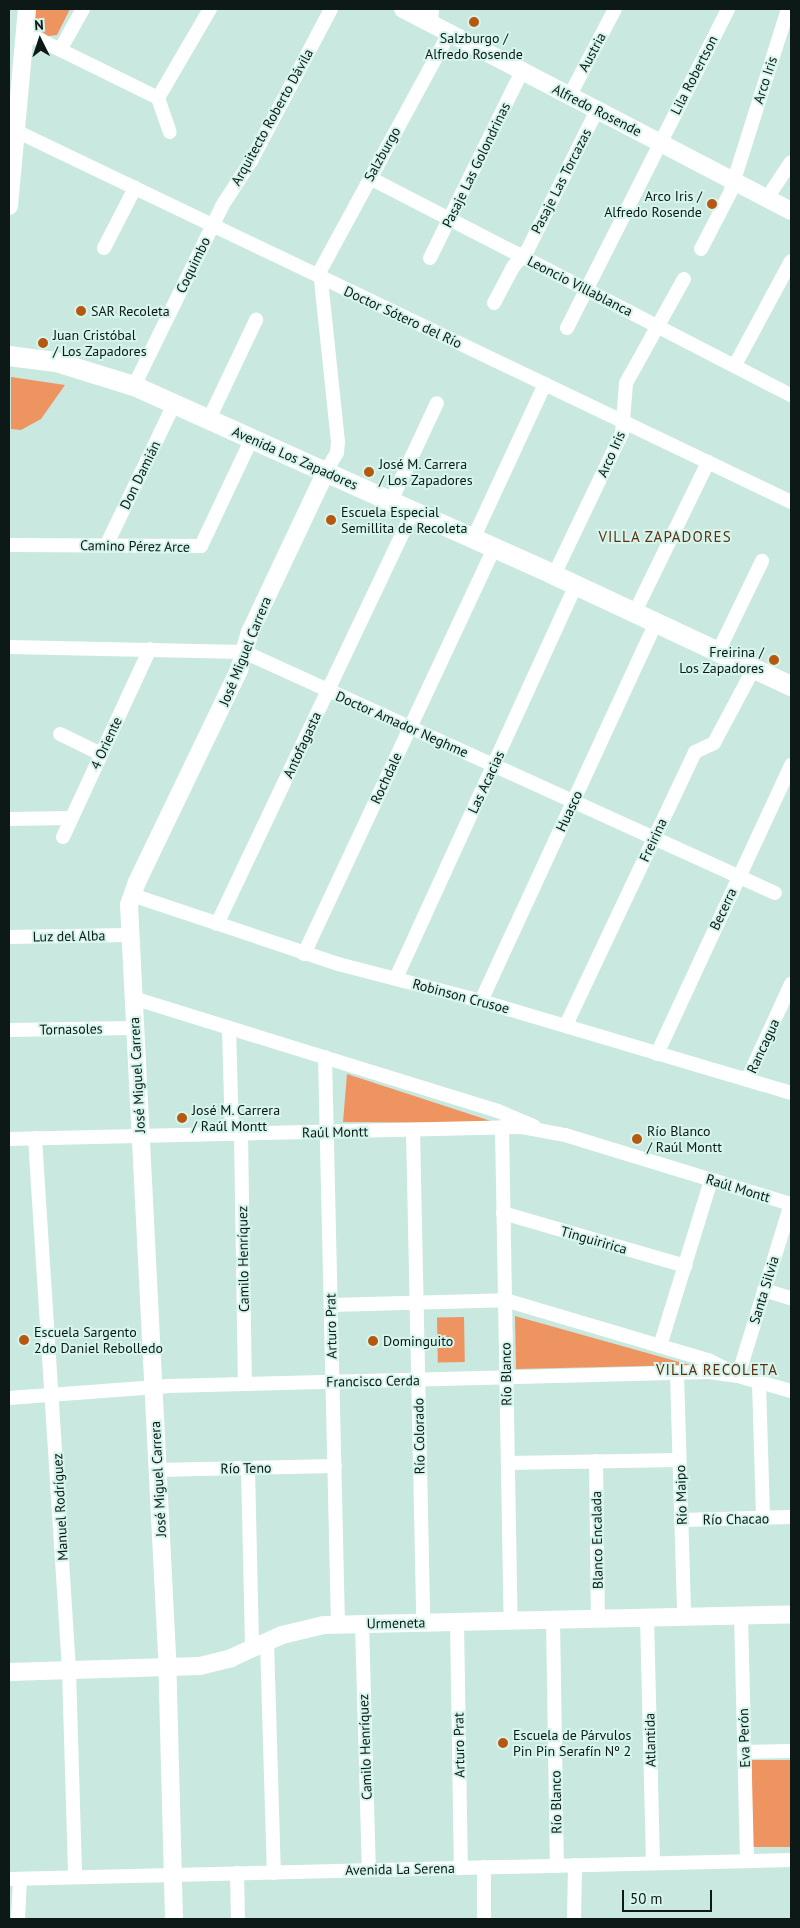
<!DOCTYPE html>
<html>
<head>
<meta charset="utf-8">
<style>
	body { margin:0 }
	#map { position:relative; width:800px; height:1928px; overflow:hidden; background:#c9e8df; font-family:"PT Sans",sans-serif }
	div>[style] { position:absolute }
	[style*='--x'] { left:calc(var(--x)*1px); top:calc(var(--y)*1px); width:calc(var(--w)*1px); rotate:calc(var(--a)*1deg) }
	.green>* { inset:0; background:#ed9461; transform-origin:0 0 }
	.minor>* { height:14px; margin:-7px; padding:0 7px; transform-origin:7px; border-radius:7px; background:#fff }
	.tertiary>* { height:18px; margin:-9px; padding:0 9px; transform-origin:9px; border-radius:9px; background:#fff }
	.secondary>* { height:20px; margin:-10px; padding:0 10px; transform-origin:10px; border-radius:10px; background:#fff }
	.dots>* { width:14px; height:14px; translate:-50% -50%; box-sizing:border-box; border:2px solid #d6f5ec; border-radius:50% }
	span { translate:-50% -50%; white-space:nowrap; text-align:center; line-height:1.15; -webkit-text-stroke:4px #d6f5ec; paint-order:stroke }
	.poi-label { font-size:14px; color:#0d1916 }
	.right { translate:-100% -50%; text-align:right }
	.left { translate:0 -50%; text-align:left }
	.street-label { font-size:14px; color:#0d1916 }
	.neighbourhood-label { font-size:15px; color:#5e2f11; letter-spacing:1px }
	.frame { position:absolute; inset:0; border:10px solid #0d1916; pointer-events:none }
	.north { position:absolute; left:15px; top:15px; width:50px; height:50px; -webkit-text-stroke:4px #d6f5ec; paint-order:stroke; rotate:356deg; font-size:14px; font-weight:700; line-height:20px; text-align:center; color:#0d1916 }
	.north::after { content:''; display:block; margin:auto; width:18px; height:22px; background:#0d1916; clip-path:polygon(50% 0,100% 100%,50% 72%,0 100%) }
	.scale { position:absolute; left:622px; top:1890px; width:90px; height:22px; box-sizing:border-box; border:2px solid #0d1916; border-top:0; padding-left:6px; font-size:15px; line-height:18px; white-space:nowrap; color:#0d1916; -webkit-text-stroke:4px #d6f5ec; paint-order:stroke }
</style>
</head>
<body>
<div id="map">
	<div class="green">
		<i style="clip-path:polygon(36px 9px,70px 9px,57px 35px,48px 36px,34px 26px)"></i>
		<i style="clip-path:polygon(11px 377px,65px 385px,41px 419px,21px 430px,11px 429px)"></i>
		<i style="clip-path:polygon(347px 1074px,497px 1123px,343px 1122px)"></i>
		<i style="clip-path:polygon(515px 1316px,690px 1365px,516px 1369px)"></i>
		<i style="left:464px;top:1317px;width:45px;height:27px;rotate:89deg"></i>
		<i style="left:791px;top:1760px;width:87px;height:39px;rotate:90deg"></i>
	</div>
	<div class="minor">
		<i style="--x:431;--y:23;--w:14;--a:-86"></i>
		<i style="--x:24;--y:32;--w:149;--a:26.2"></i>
		<i style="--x:60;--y:50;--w:47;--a:-60.7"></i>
		<i style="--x:570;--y:95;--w:97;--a:-62.4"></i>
		<i style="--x:158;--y:98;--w:103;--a:-59.7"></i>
		<i style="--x:158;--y:98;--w:36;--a:71"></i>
		<i style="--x:16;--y:131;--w:859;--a:25.58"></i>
		<i style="--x:370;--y:178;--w:474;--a:27.3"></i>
		<i style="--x:767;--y:198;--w:43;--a:-56.3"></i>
		<i style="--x:104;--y:248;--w:68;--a:-62.7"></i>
		<i style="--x:701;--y:249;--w:63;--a:-62.6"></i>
		<i style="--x:730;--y:193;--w:193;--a:-72.5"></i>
		<i style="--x:430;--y:258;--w:208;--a:-63.8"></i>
		<i style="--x:494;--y:303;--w:41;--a:-62.2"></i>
		<i style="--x:513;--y:267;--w:23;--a:-50"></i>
		<i style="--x:528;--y:249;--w:155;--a:-63.6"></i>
		<i style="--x:567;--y:328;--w:357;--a:-63.2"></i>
		<i style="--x:735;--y:365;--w:118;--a:-61.7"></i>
		<i style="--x:134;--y:386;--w:200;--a:-63.9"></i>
		<i style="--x:222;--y:206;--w:54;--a:-57.2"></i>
		<i style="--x:251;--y:161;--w:172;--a:-62.2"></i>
		<i style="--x:209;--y:419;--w:110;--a:-64.6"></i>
		<i style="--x:326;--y:471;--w:21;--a:-59"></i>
		<i style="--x:337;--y:453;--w:11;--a:-85"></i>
		<i style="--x:338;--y:442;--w:172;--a:-96"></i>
		<i style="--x:320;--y:271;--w:271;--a:-61.5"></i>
		<i style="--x:391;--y:501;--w:108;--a:-64.9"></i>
		<i style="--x:473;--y:539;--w:171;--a:-65.1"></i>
		<i style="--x:9;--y:545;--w:192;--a:0.3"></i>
		<i style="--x:201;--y:546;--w:119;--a:-64.7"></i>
		<i style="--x:106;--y:546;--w:157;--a:-64.4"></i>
		<i style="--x:554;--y:575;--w:157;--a:-64.4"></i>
		<i style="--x:622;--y:433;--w:50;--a:-85.4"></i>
		<i style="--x:626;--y:383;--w:119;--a:-60.9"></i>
		<i style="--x:635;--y:612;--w:167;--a:-64"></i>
		<i style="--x:9;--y:647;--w:235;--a:1.2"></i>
		<i style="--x:244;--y:652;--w:583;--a:24.41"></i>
		<i style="--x:719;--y:650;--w:99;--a:-64.2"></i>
		<i style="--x:60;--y:734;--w:46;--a:26"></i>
		<i style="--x:9;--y:819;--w:62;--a:-0.9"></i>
		<i style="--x:63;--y:837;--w:207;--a:-65.2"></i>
		<i style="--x:132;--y:895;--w:217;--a:18.5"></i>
		<i style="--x:338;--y:964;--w:148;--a:14.5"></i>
		<i style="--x:481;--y:1001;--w:323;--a:16.5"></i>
		<i style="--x:217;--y:924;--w:457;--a:-64.6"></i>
		<i style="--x:9;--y:937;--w:120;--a:-1"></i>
		<i style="--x:304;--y:954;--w:448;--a:-64.9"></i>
		<i style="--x:396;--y:978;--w:432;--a:-65.4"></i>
		<i style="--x:133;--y:998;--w:382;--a:17.2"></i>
		<i style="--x:498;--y:1111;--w:39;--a:23"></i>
		<i style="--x:481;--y:1001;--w:417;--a:-65.2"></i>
		<i style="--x:566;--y:1025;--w:302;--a:-64.7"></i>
		<i style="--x:695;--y:752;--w:21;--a:-25"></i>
		<i style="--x:714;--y:743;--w:85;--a:-61.9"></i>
		<i style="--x:229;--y:1028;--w:106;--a:88.4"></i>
		<i style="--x:9;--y:1030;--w:125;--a:-0.9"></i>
		<i style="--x:657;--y:1054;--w:319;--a:-65.1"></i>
		<i style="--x:325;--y:1057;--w:567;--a:88.69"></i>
		<i style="--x:747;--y:1080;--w:106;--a:-65.4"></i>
		<i style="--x:502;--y:1127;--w:493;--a:89"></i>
		<i style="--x:413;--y:1130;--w:492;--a:88.8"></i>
		<i style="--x:241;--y:1134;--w:249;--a:89.1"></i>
		<i style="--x:35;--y:1138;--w:533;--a:86.34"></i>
		<i style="--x:69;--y:1670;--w:207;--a:88.3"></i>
		<i style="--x:9;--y:1139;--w:513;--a:-1.34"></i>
		<i style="--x:522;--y:1127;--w:44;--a:10.5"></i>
		<i style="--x:565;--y:1135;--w:236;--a:17"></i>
		<i style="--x:503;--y:1213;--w:190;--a:16.2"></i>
		<i style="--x:764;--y:1290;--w:28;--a:17"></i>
		<i style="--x:331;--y:1305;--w:174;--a:-1.6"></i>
		<i style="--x:505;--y:1300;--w:212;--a:16.5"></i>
		<i style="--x:708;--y:1360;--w:25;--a:26"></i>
		<i style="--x:660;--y:1346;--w:174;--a:-72.9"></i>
		<i style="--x:677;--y:1374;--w:243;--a:88.3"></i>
		<i style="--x:738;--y:1376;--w:180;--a:-72.9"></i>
		<i style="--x:759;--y:1382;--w:136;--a:88.3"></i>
		<i style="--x:9;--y:1398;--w:158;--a:-4.3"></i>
		<i style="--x:167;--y:1386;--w:542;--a:-1.48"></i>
		<i style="--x:709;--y:1372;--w:29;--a:8"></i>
		<i style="--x:738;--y:1376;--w:55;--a:15.8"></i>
		<i style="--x:596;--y:1461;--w:157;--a:89.3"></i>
		<i style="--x:508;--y:1463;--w:171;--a:-1"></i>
		<i style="--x:248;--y:1468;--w:181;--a:88.7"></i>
		<i style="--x:157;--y:1470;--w:178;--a:-1.3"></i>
		<i style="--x:681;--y:1520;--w:110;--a:-1.6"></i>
		<i style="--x:741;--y:1615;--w:246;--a:88.6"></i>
		<i style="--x:647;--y:1617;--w:246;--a:88.6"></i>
		<i style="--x:553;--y:1619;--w:247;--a:89.1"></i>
		<i style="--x:457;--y:1621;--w:247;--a:89.1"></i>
		<i style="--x:362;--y:1624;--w:246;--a:88.4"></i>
		<i style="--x:267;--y:1641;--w:232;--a:88.3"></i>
		<i style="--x:744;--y:1752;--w:47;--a:-1.2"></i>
		<i style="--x:484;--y:1867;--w:52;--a:90"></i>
		<i style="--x:237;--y:1873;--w:46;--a:88.8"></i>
		<i style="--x:9;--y:1879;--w:782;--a:-1.39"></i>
		<i style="--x:18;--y:1919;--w:40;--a:-87.1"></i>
		<i style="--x:574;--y:1919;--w:54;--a:-88.9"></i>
	</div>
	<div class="tertiary">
		<i style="--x:403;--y:9;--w:437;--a:27.5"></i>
		<i style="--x:9;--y:206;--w:198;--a:-84.8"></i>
		<i style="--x:9;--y:1672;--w:191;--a:-1.8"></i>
		<i style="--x:200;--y:1666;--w:32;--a:-14"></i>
		<i style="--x:231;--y:1658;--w:56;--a:-24.3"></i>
		<i style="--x:282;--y:1635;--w:43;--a:-13.4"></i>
		<i style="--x:324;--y:1625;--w:467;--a:-1.3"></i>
		<i style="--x:174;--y:1919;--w:264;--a:-91.5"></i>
		<i style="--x:167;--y:1655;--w:751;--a:-92.9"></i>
		<i style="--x:129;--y:905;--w:24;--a:-71"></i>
		<i style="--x:137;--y:882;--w:235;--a:-64.3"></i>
		<i style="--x:239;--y:670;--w:40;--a:-74"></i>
		<i style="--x:250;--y:632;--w:178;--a:-64.7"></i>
	</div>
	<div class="secondary">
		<i style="--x:9;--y:356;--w:47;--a:7.3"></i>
		<i style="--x:56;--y:362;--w:82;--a:17.1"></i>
		<i style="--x:134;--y:386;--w:461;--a:24.2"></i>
		<i style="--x:554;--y:575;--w:262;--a:25.1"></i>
	</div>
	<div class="dots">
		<i style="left:474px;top:22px;background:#b75810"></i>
		<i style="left:712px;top:204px;background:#b75810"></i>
		<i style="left:81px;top:311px;background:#b75810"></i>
		<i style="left:43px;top:343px;background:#b75810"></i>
		<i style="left:369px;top:472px;background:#b75810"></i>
		<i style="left:331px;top:520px;background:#b75810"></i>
		<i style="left:774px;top:660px;background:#b75810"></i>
		<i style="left:182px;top:1118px;background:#b75810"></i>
		<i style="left:637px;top:1139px;background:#b75810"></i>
		<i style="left:24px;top:1340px;background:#b75810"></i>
		<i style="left:373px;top:1341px;background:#b75810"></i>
		<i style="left:503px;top:1743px;background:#b75810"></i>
	</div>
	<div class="poi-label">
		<span style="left:474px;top:46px">Salzburgo /<br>Alfredo Rosende</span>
		<span class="right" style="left:702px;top:204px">Arco Iris /<br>Alfredo Rosende</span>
		<span class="left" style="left:91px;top:311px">SAR Recoleta</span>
		<span class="left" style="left:53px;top:343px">Juan Cristóbal<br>/ Los Zapadores</span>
		<span class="left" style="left:379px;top:472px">José M. Carrera<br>/ Los Zapadores</span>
		<span class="left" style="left:341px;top:520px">Escuela Especial<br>Semillita de Recoleta</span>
		<span class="right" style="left:764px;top:660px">Freirina /<br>Los Zapadores</span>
		<span class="left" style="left:192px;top:1118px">José M. Carrera<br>/ Raúl Montt</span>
		<span class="left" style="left:647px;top:1139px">Río Blanco<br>/ Raúl Montt</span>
		<span class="left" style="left:34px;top:1340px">Escuela Sargento<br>2do Daniel Rebolledo</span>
		<span class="left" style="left:383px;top:1341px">Dominguito</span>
		<span class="left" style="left:513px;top:1743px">Escuela de Párvulos<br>Pin Pin Serafín Nº 2</span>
	</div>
	<div class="street-label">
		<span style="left:592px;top:52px;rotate:-62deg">Austria</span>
		<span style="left:694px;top:75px;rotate:-63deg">Lila Robertson</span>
		<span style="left:765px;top:80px;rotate:-72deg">Arco Iris</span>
		<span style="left:597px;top:110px;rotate:27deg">Alfredo Rosende</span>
		<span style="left:272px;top:117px;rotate:-61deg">Arquitecto Roberto Dávila</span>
		<span style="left:382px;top:154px;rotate:-61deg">Salzburgo</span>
		<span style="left:476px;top:165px;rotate:-64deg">Pasaje Las Golondrinas</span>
		<span style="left:561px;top:181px;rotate:-63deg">Pasaje Las Torcazas</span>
		<span style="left:193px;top:265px;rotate:-64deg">Coquimbo</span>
		<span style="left:580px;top:286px;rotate:27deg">Leoncio Villablanca</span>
		<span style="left:403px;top:317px;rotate:25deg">Doctor Sótero del Río</span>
		<span style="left:611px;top:454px;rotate:-66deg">Arco Iris</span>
		<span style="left:295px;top:458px;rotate:24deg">Avenida Los Zapadores</span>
		<span style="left:140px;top:475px;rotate:-64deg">Don Damián</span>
		<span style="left:135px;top:546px;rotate:1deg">Camino Pérez Arce</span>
		<span style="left:245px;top:651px;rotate:-68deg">José Miguel Carrera</span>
		<span style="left:402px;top:724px;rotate:24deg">Doctor Amador Neghme</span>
		<span style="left:106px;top:743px;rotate:-65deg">4 Oriente</span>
		<span style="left:302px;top:745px;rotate:-65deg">Antofagasta</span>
		<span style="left:386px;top:778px;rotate:-65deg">Rochdale</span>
		<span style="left:486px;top:782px;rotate:-65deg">Las Acacias</span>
		<span style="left:569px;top:811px;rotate:-65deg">Huasco</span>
		<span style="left:653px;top:840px;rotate:-65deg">Freirina</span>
		<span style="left:723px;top:909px;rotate:-65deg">Becerra</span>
		<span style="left:69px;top:936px;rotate:-1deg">Luz del Alba</span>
		<span style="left:461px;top:996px;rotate:15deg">Robinson Crusoe</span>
		<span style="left:71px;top:1029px;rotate:-1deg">Tornasoles</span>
		<span style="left:763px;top:1046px;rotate:-65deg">Rancagua</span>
		<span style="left:137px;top:1075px;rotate:-93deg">José Miguel Carrera</span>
		<span style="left:335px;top:1132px;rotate:-1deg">Raúl Montt</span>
		<span style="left:738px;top:1188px;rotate:17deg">Raúl Montt</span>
		<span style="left:594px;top:1240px;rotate:16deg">Tinguiririca</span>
		<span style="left:243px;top:1259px;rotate:-91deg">Camilo Henríquez</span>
		<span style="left:764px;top:1290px;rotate:-73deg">Santa Silvia</span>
		<span style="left:331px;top:1326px;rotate:-91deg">Arturo Prat</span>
		<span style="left:506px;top:1374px;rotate:-91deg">Río Blanco</span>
		<span style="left:373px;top:1381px;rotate:-1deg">Francisco Cerda</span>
		<span style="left:419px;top:1436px;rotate:-91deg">Río Colorado</span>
		<span style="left:246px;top:1468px;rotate:-1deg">Río Teno</span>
		<span style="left:158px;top:1479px;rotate:-93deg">José Miguel Carrera</span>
		<span style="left:681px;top:1495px;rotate:-92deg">Río Maipo</span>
		<span style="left:60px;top:1507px;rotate:-93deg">Manuel Rodríguez</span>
		<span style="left:736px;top:1519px;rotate:-1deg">Río Chacao</span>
		<span style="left:597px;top:1540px;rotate:-91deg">Blanco Encalada</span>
		<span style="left:396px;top:1623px;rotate:-1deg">Urmeneta</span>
		<span style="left:744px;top:1738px;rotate:-92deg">Eva Perón</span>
		<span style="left:650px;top:1740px;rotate:-91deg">Atlantida</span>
		<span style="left:459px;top:1745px;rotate:-91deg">Arturo Prat</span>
		<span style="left:365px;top:1747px;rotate:-92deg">Camilo Henríquez</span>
		<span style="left:556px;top:1802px;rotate:-91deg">Río Blanco</span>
		<span style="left:400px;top:1869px;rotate:-1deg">Avenida La Serena</span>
	</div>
	<div class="neighbourhood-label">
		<span style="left:665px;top:537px">VILLA ZAPADORES</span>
		<span style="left:717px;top:1370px">VILLA RECOLETA</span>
	</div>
	<div class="frame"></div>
	<div class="north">N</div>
	<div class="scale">50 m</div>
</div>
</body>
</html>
